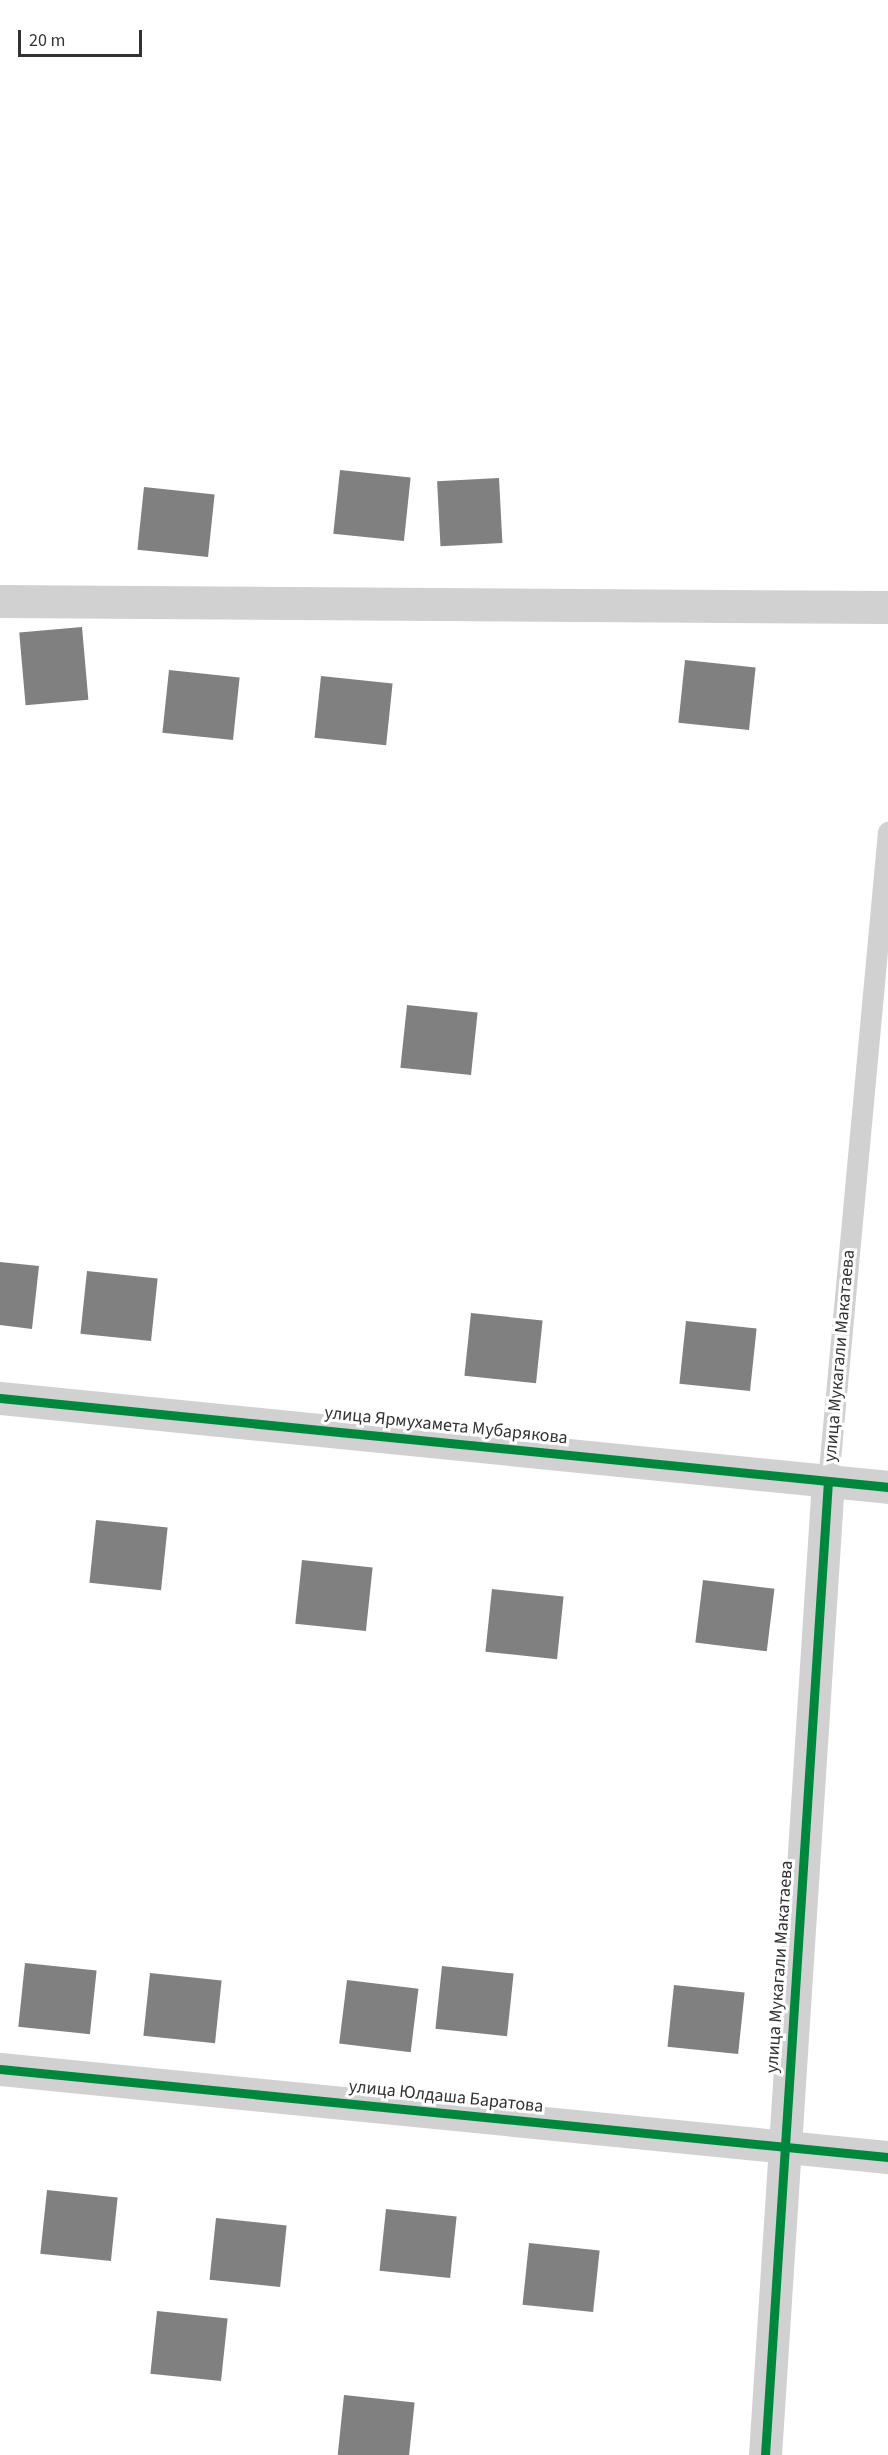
<!DOCTYPE html>
<html>
<head>
<meta charset="utf-8">
<style>
	body { margin:0 }
	#map { position:relative; width:888px; height:2455px; overflow:hidden; background:#fff; font-family:"Source Sans 3",sans-serif }
	div>[style] { position:absolute }
	[style*='--x'] { left:calc(var(--x)*1px); top:calc(var(--y)*1px); width:calc(var(--w)*1px); rotate:calc(var(--a)*1deg) }
	.building>* { inset:0; background:#808080; transform-origin:0 0 }
	.service>* { height:21px; margin:-10.5px; padding:0 10.5px; transform-origin:10.5px; border-radius:10.5px; background:#d1d1d1 }
	.minor>* { height:33px; margin:-16.5px; padding:0 16.5px; transform-origin:16.5px; border-radius:16.5px; background:#d1d1d1 }
	.cycleway>* { height:9px; margin:-4.5px; padding:0 4.5px; transform-origin:4.5px; border-radius:4.5px; background:#00873e }
	span { translate:-50% -50%; white-space:nowrap; text-align:center; line-height:1.15; -webkit-text-stroke:6px #fff; paint-order:stroke }
	.street-label { font-size:18px; color:#323232 }
	.scale { position:absolute; left:18px; top:30px; width:124px; height:27px; box-sizing:border-box; border:3px solid #323232; border-top:0; padding-left:8px; font-size:18px; line-height:21px; white-space:nowrap; color:#323232; -webkit-text-stroke:4px #fff; paint-order:stroke }
</style>
</head>
<body>
<div id="map">
	<div class="building">
		<i style="left:340px;top:470px;width:71px;height:64px;rotate:6deg"></i>
		<i style="left:499px;top:478px;width:65px;height:62px;rotate:87deg"></i>
		<i style="left:144px;top:487px;width:71px;height:63px;rotate:6deg"></i>
		<i style="left:82px;top:627px;width:73px;height:63px;rotate:85deg"></i>
		<i style="left:685px;top:660px;width:71px;height:63px;rotate:6deg"></i>
		<i style="left:169px;top:670px;width:71px;height:63px;rotate:6deg"></i>
		<i style="left:321px;top:676px;width:72px;height:62px;rotate:6deg"></i>
		<i style="left:407px;top:1005px;width:71px;height:63px;rotate:6deg"></i>
		<i style="clip-path:polygon(0 1262px,39px 1266px,32px 1329px,0 1325px)"></i>
		<i style="left:87px;top:1271px;width:71px;height:63px;rotate:6deg"></i>
		<i style="left:471px;top:1313px;width:72px;height:63px;rotate:6deg"></i>
		<i style="left:686px;top:1321px;width:71px;height:63px;rotate:6deg"></i>
		<i style="left:96px;top:1520px;width:72px;height:63px;rotate:6deg"></i>
		<i style="left:302px;top:1560px;width:71px;height:64px;rotate:6deg"></i>
		<i style="left:703px;top:1580px;width:72px;height:63px;rotate:7deg"></i>
		<i style="left:492px;top:1589px;width:72px;height:63px;rotate:6deg"></i>
		<i style="left:25px;top:1963px;width:72px;height:64px;rotate:6deg"></i>
		<i style="left:442px;top:1966px;width:72px;height:63px;rotate:6deg"></i>
		<i style="left:150px;top:1973px;width:72px;height:63px;rotate:6deg"></i>
		<i style="left:347px;top:1980px;width:72px;height:64px;rotate:7deg"></i>
		<i style="left:674px;top:1985px;width:71px;height:62px;rotate:6deg"></i>
		<i style="left:47px;top:2190px;width:71px;height:64px;rotate:6deg"></i>
		<i style="left:386px;top:2209px;width:71px;height:62px;rotate:6deg"></i>
		<i style="left:216px;top:2218px;width:71px;height:62px;rotate:6deg"></i>
		<i style="left:529px;top:2243px;width:71px;height:62px;rotate:6deg"></i>
		<i style="left:157px;top:2311px;width:71px;height:63px;rotate:6deg"></i>
		<i style="left:344px;top:2395px;width:71px;height:60px;rotate:6deg"></i>
	</div>
	<div class="service">
		<i style="--x:828;--y:1481;--w:652;--a:-84.72"></i>
	</div>
	<div class="minor">
		<i style="--x:0;--y:601;--w:888;--a:0.39"></i>
		<i style="--x:0;--y:1398;--w:892;--a:5.72"></i>
		<i style="--x:0;--y:2069;--w:892;--a:5.66"></i>
		<i style="--x:765;--y:2455;--w:976;--a:-86.3"></i>
	</div>
	<div class="cycleway">
		<i style="--x:0;--y:1398;--w:892;--a:5.72"></i>
		<i style="--x:0;--y:2069;--w:892;--a:5.66"></i>
		<i style="--x:765;--y:2455;--w:976;--a:-86.3"></i>
	</div>
	<div class="street-label">
		<span style="left:840px;top:1356px;rotate:-85deg">улица Мукагали Макатаева</span>
		<span style="left:446px;top:1426px;rotate:6deg">улица Ярмухамета Мубарякова</span>
		<span style="left:780px;top:1967px;rotate:-86deg">улица Мукагали Макатаева</span>
		<span style="left:446px;top:2097px;rotate:6deg">улица Юлдаша Баратова</span>
	</div>
	<div class="scale">20 m</div>
</div>
</body>
</html>
